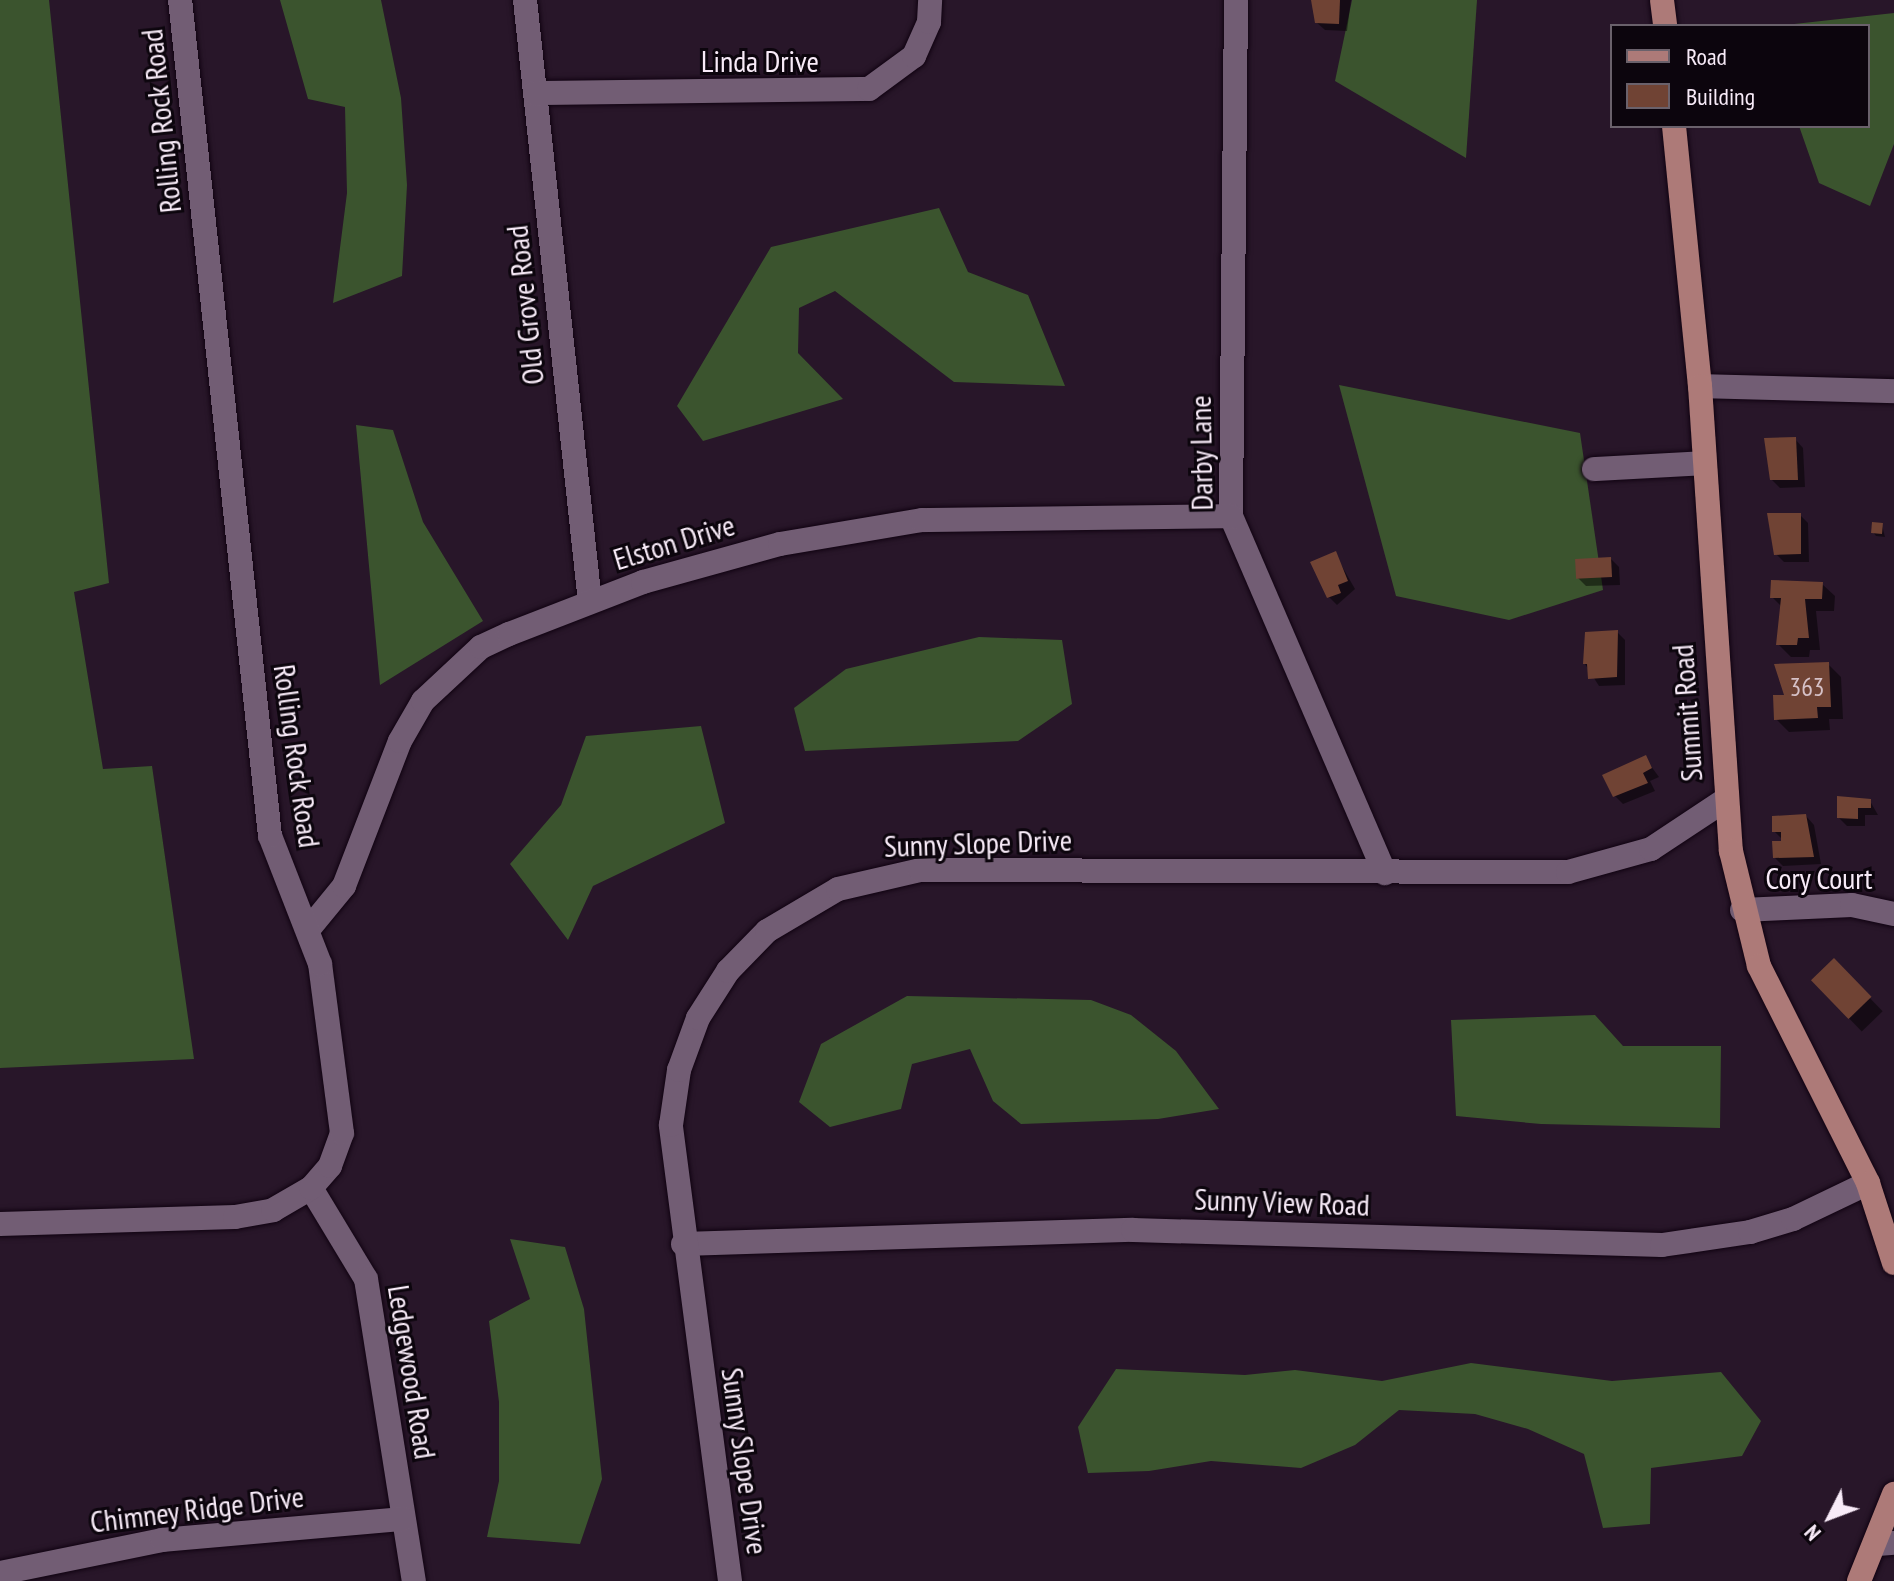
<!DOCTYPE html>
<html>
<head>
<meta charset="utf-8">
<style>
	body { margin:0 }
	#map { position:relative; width:1894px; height:1581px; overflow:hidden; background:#281629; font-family:"PT Sans Narrow",sans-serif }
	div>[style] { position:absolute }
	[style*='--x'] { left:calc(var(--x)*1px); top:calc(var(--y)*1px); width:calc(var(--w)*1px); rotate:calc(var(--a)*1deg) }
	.forest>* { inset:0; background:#3b542e }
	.shadow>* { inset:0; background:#0007; transform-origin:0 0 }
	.building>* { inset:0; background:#704334; transform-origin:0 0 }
	.roads { filter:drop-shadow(0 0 2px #100311) drop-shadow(0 0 2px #100311) }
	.minor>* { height:24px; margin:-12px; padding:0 12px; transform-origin:12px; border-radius:12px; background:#725d74 }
	.major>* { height:24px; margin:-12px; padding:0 12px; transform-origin:12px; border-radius:12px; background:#ad7a78 }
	span { translate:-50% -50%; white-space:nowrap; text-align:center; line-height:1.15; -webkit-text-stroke:6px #0c050d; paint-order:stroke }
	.number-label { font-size:26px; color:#d6c1c7 }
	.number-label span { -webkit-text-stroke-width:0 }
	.street-label { font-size:30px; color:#f8ebf8 }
	.legend { position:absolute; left:1610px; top:24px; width:260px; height:104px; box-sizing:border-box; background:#0c050d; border:2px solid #6a616b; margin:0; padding:10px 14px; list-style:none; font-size:24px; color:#f8ebf8 }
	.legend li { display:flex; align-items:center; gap:16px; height:40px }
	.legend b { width:40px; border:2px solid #6a616b }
	.north { position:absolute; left:1790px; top:1477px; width:80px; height:80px; -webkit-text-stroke:6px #0c050d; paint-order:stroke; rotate:228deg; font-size:22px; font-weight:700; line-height:32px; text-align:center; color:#f8ebf8 }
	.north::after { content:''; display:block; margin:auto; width:28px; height:36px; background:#f8ebf8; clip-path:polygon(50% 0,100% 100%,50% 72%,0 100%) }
</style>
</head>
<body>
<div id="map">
	<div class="forest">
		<i style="clip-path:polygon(0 0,49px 0,109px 583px,74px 592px,103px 769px,152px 766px,194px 1059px,0 1068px)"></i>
		<i style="clip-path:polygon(280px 0,381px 0,401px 98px,407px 185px,402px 276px,333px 303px,347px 193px,345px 107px,308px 99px)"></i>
		<i style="clip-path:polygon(1352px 0,1477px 0,1466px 158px,1335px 81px)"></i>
		<i style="clip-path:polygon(1894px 13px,1894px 144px,1870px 206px,1819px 183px,1799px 126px,1868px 126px,1868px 26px,1785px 25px)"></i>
		<i style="clip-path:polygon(939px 208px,968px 272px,1028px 295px,1065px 386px,954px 382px,835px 291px,799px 308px,798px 353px,843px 399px,703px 441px,677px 406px,771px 247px)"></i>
		<i style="clip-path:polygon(1339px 385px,1580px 433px,1603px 590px,1509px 620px,1396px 596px)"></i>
		<i style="clip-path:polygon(356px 425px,393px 430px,423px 522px,483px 621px,380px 685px)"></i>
		<i style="clip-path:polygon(979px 637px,1062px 640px,1072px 704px,1018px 741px,805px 751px,794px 708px,846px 669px)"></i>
		<i style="clip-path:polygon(701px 726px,725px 823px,593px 886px,568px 940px,510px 864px,561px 805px,586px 736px)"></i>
		<i style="clip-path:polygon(907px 996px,1091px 1000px,1131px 1015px,1176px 1051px,1219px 1109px,1158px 1119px,1021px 1124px,993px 1101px,970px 1049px,912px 1064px,901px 1109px,830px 1127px,799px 1102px,821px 1044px)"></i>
		<i style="clip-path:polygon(1595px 1015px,1623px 1046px,1721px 1046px,1720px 1128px,1541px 1124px,1456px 1116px,1451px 1020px)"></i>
		<i style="clip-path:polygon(510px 1239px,565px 1247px,584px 1309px,602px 1479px,580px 1544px,487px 1537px,499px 1481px,499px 1402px,489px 1321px,530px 1299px)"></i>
		<i style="clip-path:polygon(1471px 1363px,1612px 1381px,1721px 1372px,1761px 1421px,1742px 1456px,1651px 1468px,1650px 1524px,1603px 1528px,1584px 1454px,1528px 1429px,1475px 1414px,1399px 1410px,1355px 1445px,1301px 1468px,1211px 1461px,1149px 1471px,1088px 1473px,1078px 1427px,1116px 1369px,1245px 1375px,1295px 1370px,1382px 1381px)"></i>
	</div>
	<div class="shadow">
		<i style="clip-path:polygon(1315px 0,1351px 0,1347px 31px,1325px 30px,1316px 22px)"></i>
		<i style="clip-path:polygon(1795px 439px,1803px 448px,1805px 487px,1780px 488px,1772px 480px)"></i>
		<i style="clip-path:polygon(1769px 515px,1800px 515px,1808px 523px,1809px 562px,1784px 562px,1776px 554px)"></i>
		<i style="clip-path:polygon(1882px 525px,1885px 537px,1876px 536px,1873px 532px)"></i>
		<i style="clip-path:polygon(1335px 554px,1355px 589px,1337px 605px,1329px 597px)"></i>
		<i style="clip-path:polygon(1611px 559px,1619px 567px,1620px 585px,1586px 586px,1578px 578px)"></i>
		<i style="clip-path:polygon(1822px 584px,1835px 596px,1834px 611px,1816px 611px,1820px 650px,1810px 650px,1809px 657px,1791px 657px,1778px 644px,1782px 607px,1772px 597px)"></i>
		<i style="clip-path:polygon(1617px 632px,1625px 640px,1625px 685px,1599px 686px,1585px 664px)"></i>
		<i style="clip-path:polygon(1828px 664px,1841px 677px,1843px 719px,1829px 719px,1830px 730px,1789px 732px,1776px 719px,1786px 696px)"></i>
		<i style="clip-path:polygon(1645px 758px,1659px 777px,1650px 781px,1655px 791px,1623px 804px,1615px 796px)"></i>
		<i style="clip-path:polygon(1870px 801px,1878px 815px,1865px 815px,1865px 826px,1847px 826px,1839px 818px)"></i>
		<i style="clip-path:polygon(1806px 816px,1814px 825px,1821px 864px,1783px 866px,1775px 858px,1786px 843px,1774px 831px)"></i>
		<i style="left:1834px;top:961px;width:70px;height:29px;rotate:46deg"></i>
	</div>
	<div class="building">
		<i style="clip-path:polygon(1311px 0,1340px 0,1339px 24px,1315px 23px)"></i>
		<i style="clip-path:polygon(1796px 437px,1798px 480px,1770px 480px,1764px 438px)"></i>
		<i style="clip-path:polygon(1767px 513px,1801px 513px,1801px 554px,1774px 555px)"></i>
		<i style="left:1872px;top:522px;width:11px;height:11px;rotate:5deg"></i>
		<i style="clip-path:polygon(1336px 551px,1348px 581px,1338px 585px,1341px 593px,1327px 598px,1310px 562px)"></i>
		<i style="left:1611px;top:557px;width:20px;height:36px;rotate:87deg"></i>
		<i style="clip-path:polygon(1771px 580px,1823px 582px,1822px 599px,1805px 599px,1809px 638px,1798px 638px,1797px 645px,1776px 645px,1781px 598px,1770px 598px)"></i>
		<i style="clip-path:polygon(1618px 630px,1617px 677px,1588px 679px,1587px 664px,1583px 664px,1585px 632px)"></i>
		<i style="clip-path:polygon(1829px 662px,1831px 707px,1817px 707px,1818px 718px,1774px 720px,1773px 695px,1784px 695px,1774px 664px)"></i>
		<i style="clip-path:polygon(1646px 755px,1652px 768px,1643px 773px,1648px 783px,1613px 797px,1602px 775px)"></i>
		<i style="clip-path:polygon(1837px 796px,1871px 799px,1871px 808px,1858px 808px,1858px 819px,1837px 818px)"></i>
		<i style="clip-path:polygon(1806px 814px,1814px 857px,1773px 858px,1772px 841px,1781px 841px,1781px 832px,1772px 832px,1772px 816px)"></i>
		<i style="left:1834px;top:958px;width:54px;height:32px;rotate:46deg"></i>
	</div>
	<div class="roads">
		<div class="minor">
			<i style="--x:525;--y:0;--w:605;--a:83.84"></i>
			<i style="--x:1236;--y:0;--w:516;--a:90.56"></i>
			<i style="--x:1231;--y:516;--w:389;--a:66.7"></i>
			<i style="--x:535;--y:93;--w:334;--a:-0.7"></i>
			<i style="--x:869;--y:89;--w:56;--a:-36.3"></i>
			<i style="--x:914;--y:56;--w:37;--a:-66"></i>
			<i style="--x:929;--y:22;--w:22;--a:-87"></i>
			<i style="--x:1700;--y:386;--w:194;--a:1.5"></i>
			<i style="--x:1594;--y:469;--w:110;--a:-3.1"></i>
			<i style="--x:1742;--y:910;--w:110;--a:-2.6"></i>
			<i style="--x:1852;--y:905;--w:43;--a:12.1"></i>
			<i style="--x:308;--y:930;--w:57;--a:-50.7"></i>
			<i style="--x:344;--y:886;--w:155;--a:-68.9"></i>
			<i style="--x:400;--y:741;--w:46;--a:-60.1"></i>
			<i style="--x:423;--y:701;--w:79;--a:-43"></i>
			<i style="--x:481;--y:647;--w:31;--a:-25"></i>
			<i style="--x:509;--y:634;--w:144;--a:-21.2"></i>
			<i style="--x:643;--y:582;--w:142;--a:-15.5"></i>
			<i style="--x:780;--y:544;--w:144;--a:-9.6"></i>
			<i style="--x:922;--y:520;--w:309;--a:-0.7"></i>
			<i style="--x:311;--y:1188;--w:106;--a:58.9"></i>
			<i style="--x:366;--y:1279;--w:306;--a:81"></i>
			<i style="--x:0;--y:1224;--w:235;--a:-1.7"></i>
			<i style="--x:235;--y:1217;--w:39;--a:-10"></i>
			<i style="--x:273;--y:1210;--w:44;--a:-30.1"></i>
			<i style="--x:311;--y:1188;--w:29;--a:-49"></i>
			<i style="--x:330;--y:1166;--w:35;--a:-70"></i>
			<i style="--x:342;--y:1133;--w:170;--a:-97.4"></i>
			<i style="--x:320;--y:964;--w:137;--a:-111.3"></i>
			<i style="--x:270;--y:836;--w:841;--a:-96.14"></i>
			<i style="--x:683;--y:1244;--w:450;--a:-1.8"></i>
			<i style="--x:1133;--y:1230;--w:529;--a:1.62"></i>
			<i style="--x:1662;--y:1245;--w:89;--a:-8.4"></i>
			<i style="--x:1750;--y:1232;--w:45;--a:-16.8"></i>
			<i style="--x:1793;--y:1219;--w:83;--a:-25.6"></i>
			<i style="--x:1878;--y:1544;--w:16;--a:-4"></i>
			<i style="--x:0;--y:1573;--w:165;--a:-11.5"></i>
			<i style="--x:162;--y:1540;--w:242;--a:-5"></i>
			<i style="--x:730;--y:1581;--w:460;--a:-97.4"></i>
			<i style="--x:671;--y:1125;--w:56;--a:-81.7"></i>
			<i style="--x:679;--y:1070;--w:55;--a:-69.9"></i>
			<i style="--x:698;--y:1018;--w:56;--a:-57.4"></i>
			<i style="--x:728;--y:971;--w:56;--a:-45.7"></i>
			<i style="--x:767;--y:931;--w:82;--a:-30.6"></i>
			<i style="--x:838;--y:889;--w:84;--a:-13"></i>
			<i style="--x:920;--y:870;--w:648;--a:0.18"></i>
			<i style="--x:1568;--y:872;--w:86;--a:-15.5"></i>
			<i style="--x:1651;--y:849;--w:89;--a:-33.5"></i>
		</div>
		<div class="major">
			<i style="--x:1662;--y:0;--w:26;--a:83"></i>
			<i style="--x:1674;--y:126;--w:261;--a:84.3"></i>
			<i style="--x:1700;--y:386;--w:466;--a:86.2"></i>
			<i style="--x:1731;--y:851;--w:118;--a:76.3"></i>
			<i style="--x:1759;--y:966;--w:243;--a:63.3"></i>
			<i style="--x:1868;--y:1183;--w:84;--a:72"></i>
			<i style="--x:1859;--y:1581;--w:94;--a:-68.1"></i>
		</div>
	</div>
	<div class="number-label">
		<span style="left:1807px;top:687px">363</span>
	</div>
	<div class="street-label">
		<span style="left:760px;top:61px">Linda Drive</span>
		<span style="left:161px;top:121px;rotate:-96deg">Rolling Rock Road</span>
		<span style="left:525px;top:305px;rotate:-96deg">Old Grove Road</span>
		<span style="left:1201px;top:453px;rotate:-91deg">Darby Lane</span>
		<span style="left:674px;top:542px;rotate:-17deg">Elston Drive</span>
		<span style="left:1687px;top:713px;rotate:-94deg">Summit Road</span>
		<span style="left:297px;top:756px;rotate:82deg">Rolling Rock Road</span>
		<span style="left:978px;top:843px;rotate:-2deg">Sunny Slope Drive</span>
		<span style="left:1819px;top:878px">Cory Court</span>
		<span style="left:1282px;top:1202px;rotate:2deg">Sunny View Road</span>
		<span style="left:412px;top:1372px;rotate:81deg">Ledgewood Road</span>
		<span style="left:745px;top:1461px;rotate:82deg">Sunny Slope Drive</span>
		<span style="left:197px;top:1509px;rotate:-7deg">Chimney Ridge Drive</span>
	</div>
	<ul class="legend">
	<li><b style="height:10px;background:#ad7a78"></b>Road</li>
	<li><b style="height:22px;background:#704334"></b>Building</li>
	</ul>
	<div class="north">N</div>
</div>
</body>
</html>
